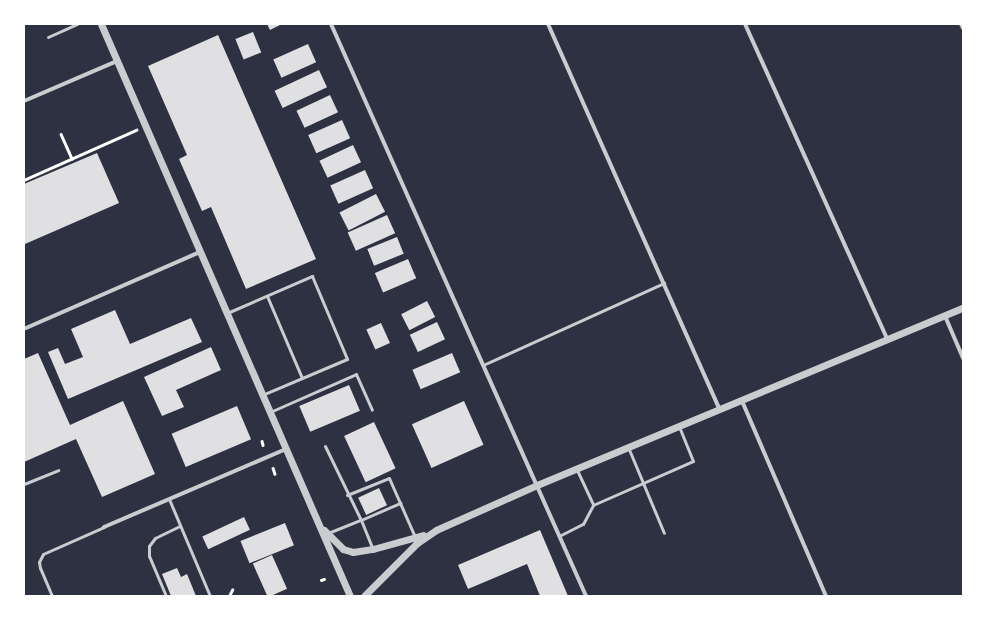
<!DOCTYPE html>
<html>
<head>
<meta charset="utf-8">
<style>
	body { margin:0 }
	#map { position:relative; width:987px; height:620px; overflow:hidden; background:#2d3142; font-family:Raleway,sans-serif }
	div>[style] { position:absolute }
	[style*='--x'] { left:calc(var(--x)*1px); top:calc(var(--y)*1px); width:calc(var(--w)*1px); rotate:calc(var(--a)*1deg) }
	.building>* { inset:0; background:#e0e0e3; transform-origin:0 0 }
	.path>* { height:2.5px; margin:-1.25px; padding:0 1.25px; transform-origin:1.25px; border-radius:1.25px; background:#fff }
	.service>* { height:3px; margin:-1.5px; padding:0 1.5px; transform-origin:1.5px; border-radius:1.5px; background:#caccd0 }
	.minor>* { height:4px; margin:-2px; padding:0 2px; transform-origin:2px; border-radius:2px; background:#caccd0 }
	.tertiary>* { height:7px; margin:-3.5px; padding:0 3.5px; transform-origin:3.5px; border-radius:3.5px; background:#caccd0 }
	span { translate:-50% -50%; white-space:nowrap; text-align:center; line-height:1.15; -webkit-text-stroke:3.5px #fff; paint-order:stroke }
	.frame { position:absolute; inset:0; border:25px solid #fff; pointer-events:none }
</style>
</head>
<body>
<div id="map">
	<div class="building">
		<i style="clip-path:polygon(267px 24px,282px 24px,270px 30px)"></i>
		<i style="left:253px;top:32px;width:22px;height:19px;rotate:68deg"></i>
		<i style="clip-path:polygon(218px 35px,316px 259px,246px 289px,211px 207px,202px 211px,179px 159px,187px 155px,148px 66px)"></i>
		<i style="left:308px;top:44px;width:20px;height:38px;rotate:66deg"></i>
		<i style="left:319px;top:70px;width:19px;height:49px;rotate:65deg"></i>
		<i style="left:330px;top:95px;width:19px;height:37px;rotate:65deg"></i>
		<i style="left:342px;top:120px;width:20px;height:37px;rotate:66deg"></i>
		<i style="left:353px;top:145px;width:19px;height:37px;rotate:65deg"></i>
		<i style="clip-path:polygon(97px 153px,119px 203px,25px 244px,24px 184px)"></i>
		<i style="left:365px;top:170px;width:20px;height:38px;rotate:66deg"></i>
		<i style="left:376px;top:194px;width:20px;height:41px;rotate:63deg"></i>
		<i style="left:387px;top:215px;width:20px;height:43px;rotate:66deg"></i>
		<i style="left:397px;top:237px;width:18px;height:32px;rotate:68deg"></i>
		<i style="left:408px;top:259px;width:21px;height:36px;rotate:67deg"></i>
		<i style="left:427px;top:301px;width:18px;height:29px;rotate:63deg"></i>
		<i style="clip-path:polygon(115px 310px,130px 344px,191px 318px,202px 342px,68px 399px,48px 352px,58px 348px,65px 364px,83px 357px,71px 329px)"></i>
		<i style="left:437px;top:322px;width:19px;height:30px;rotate:65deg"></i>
		<i style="left:381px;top:323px;width:22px;height:16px;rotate:66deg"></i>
		<i style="clip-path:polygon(211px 347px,221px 370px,176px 390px,184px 407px,162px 416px,144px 377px)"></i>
		<i style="clip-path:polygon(38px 353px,70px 425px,123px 401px,155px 474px,102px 497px,76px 439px,24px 462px,24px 359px)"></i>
		<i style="left:452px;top:353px;width:21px;height:43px;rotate:67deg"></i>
		<i style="left:349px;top:385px;width:28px;height:54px;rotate:67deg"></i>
		<i style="left:464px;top:401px;width:48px;height:57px;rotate:66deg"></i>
		<i style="left:237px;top:406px;width:36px;height:71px;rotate:67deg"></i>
		<i style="left:374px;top:422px;width:51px;height:33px;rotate:65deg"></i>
		<i style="left:379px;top:488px;width:19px;height:23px;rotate:65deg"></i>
		<i style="left:244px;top:517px;width:14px;height:46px;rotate:65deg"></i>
		<i style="left:285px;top:523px;width:24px;height:48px;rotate:68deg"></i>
		<i style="clip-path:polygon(540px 530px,568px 596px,540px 596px,527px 564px,468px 589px,458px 565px)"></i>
		<i style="left:272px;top:555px;width:37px;height:21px;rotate:66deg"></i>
		<i style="clip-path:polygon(177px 568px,181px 577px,187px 574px,196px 596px,171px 596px,162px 574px)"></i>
	</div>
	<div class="path">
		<i style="--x:61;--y:134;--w:27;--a:66"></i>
		<i style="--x:24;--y:180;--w:123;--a:-24.1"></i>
		<i style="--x:262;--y:441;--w:4;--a:76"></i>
		<i style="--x:273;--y:468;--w:6;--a:72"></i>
		<i style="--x:321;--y:580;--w:3;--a:-18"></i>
		<i style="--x:229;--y:596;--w:7;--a:-63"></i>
	</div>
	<div class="service">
		<i style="--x:48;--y:37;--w:32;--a:-24"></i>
		<i style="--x:267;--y:296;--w:89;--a:66.9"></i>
		<i style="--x:227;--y:313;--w:93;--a:-23.5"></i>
		<i style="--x:312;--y:276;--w:90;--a:67.1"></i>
		<i style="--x:347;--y:359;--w:92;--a:157"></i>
		<i style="--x:483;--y:365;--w:199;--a:-24.4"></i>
		<i style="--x:270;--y:412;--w:94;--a:-23.8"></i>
		<i style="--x:356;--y:374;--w:39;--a:66"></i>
		<i style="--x:325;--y:446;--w:82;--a:64.1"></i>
		<i style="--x:361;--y:520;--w:43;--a:-23.6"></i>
		<i style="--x:628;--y:447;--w:93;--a:67.3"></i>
		<i style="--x:577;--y:470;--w:38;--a:65"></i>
		<i style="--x:24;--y:484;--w:37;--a:-22"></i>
		<i style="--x:347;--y:495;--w:45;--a:-22"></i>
		<i style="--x:389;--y:478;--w:64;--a:66.2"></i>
		<i style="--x:169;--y:499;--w:105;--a:67.1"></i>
		<i style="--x:328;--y:533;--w:35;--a:-22"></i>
		<i style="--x:361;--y:520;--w:31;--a:68"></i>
		<i style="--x:559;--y:536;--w:27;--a:-27"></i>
		<i style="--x:583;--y:524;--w:21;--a:-62"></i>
		<i style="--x:593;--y:505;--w:109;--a:-23.7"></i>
		<i style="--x:693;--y:461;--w:37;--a:-112"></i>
		<i style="--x:52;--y:596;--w:30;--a:-113"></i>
		<i style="--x:40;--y:568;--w:6;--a:-99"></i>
		<i style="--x:39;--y:562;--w:9;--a:-63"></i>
		<i style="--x:43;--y:554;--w:67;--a:-23.9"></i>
		<i style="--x:166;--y:596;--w:43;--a:-113"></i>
		<i style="--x:149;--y:556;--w:10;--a:-90"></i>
		<i style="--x:149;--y:546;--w:10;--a:-53"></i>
		<i style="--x:155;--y:538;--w:28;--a:-26"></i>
	</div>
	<div class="minor">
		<i style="--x:331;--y:24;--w:626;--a:65.97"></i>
		<i style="--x:548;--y:24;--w:423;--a:66"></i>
		<i style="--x:745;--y:24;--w:347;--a:65.7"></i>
		<i style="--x:961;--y:24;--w:4;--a:63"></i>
		<i style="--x:24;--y:101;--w:101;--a:-23.3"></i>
		<i style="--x:945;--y:316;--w:46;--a:66.8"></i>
		<i style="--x:26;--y:328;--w:190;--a:-23.6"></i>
		<i style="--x:742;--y:401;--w:212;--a:66.7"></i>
		<i style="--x:104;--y:527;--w:198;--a:-23.2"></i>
	</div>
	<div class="tertiary">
		<i style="--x:101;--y:24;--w:624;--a:66.48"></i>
		<i style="--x:324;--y:530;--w:27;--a:45"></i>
		<i style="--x:343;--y:549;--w:10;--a:17"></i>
		<i style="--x:353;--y:552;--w:20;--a:-9"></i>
		<i style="--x:373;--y:549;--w:52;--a:-15.6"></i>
		<i style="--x:364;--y:596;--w:75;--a:-45"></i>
		<i style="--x:417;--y:543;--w:23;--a:-34"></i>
		<i style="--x:436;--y:530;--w:111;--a:-24"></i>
		<i style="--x:537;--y:485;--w:461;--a:-22.6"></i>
	</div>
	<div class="frame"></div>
</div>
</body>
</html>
